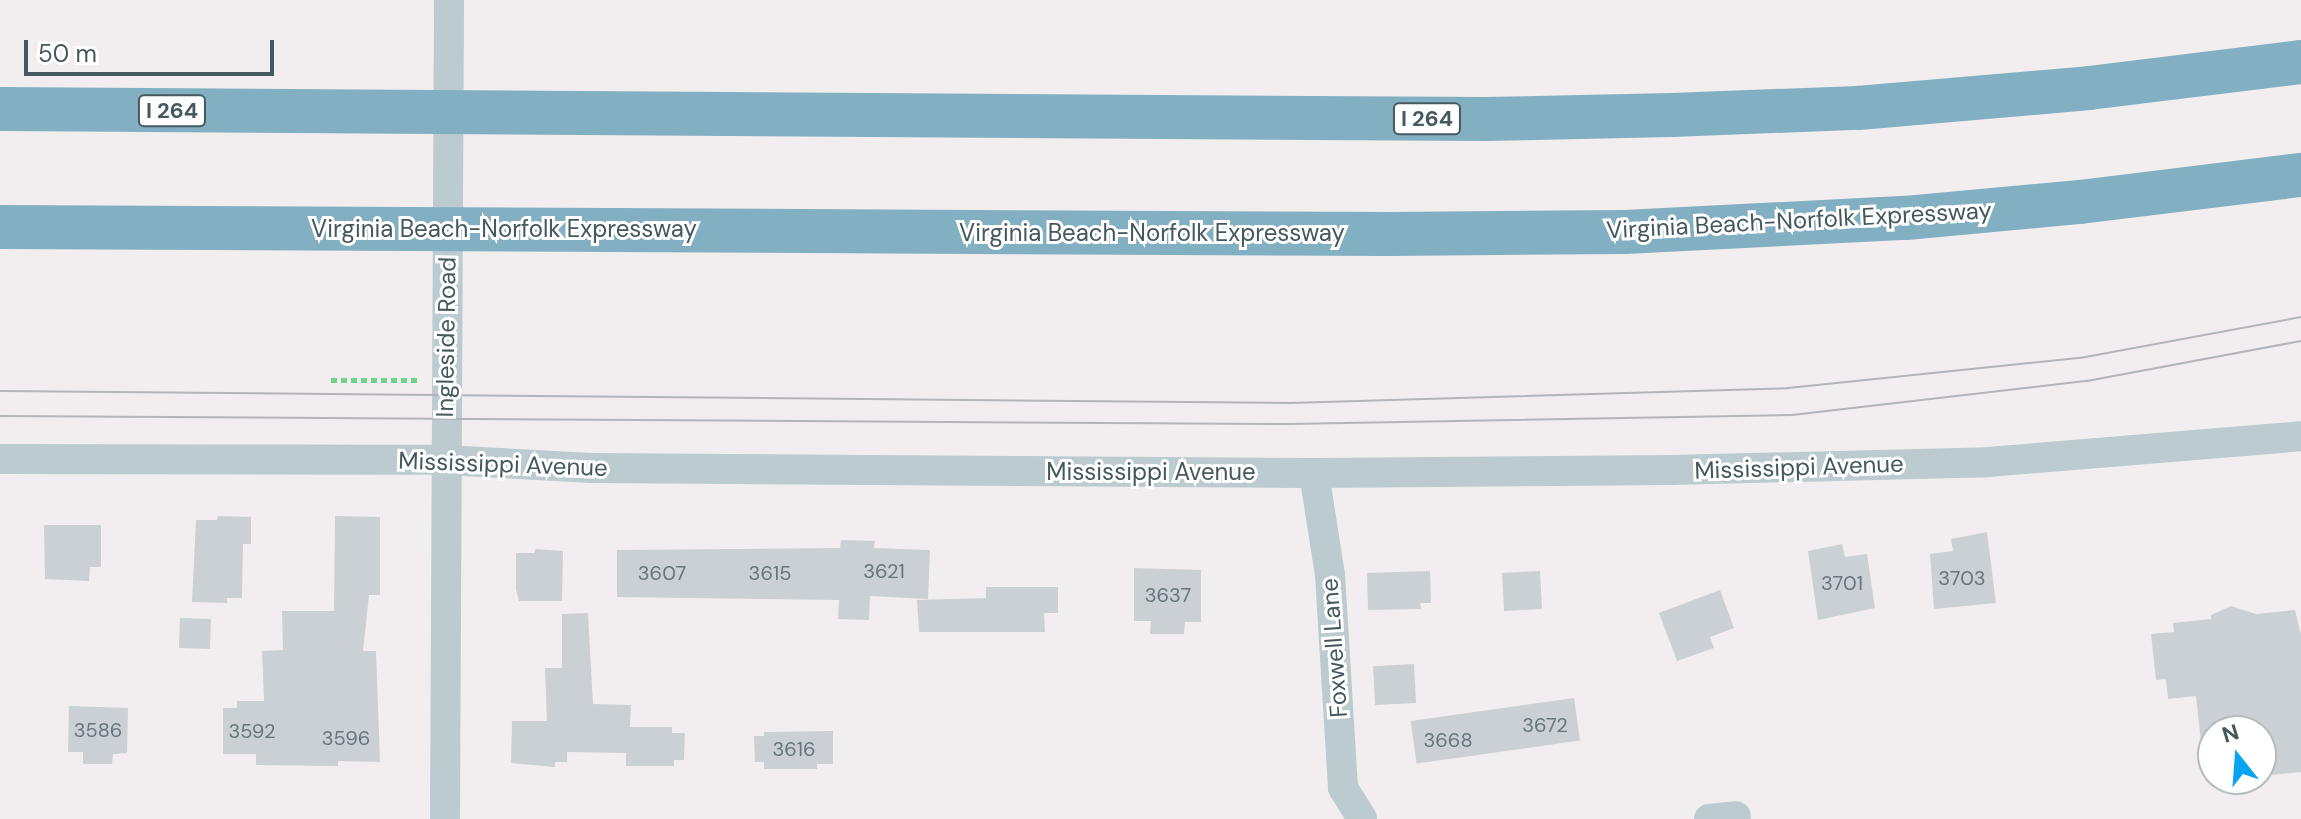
<!DOCTYPE html>
<html>
<head>
<meta charset="utf-8">
<style>
	body { margin:0 }
	#map { position:relative; width:2301px; height:819px; overflow:hidden; background:#f2eeef; font-family:"DM Sans",sans-serif }
	div>[style] { position:absolute }
	[style*='--x'] { left:calc(var(--x)*1px); top:calc(var(--y)*1px); width:calc(var(--w)*1px); rotate:calc(var(--a)*1deg) }
	.building>* { inset:0; background:#cad0d4; transform-origin:0 0 }
	.path>* { height:5px; margin-top:-2.5px; transform-origin:0; background:repeating-linear-gradient(90deg,#6ed48a 0 6px,transparent 0 10px) }
	.street>* { height:30px; margin:-15px; padding:0 15px; transform-origin:15px; border-radius:15px; background:#bbcbcf }
	.highway>* { height:44px; margin:-22px; padding:0 22px; transform-origin:22px; border-radius:22px; background:#82b0c2 }
	.tram>* { height:2px; margin:-1px; padding:0 1px; transform-origin:1px; border-radius:1px; background:#b0b6ba }
	span { translate:-50% -50%; white-space:nowrap; text-align:center; line-height:1.15; -webkit-text-stroke:6px #fff; paint-order:stroke }
	.number-label { font-size:20px; color:#66767c }
	.number-label span { -webkit-text-stroke-width:0 }
	.shield-label span { padding:2px 6px; background:#fff; border:2px solid; border-radius:6px; -webkit-text-stroke-width:0 }
	.shield-label { font-size:22px; color:#45585e; font-weight:700 }
	.street-label { font-size:24px; color:#45585e }
	.north { position:absolute; left:2197px; top:715px; width:80px; height:80px; box-sizing:border-box; background:#fff; border:2px solid #b5bcbf; border-radius:50%; rotate:343deg; font-size:22px; font-weight:700; line-height:32px; text-align:center; color:#45585e }
	.north::after { content:''; display:block; margin:auto; width:28px; height:36px; background:#08a4f2; clip-path:polygon(50% 0,100% 100%,50% 72%,0 100%) }
	.scale { position:absolute; left:24px; top:40px; width:250px; height:36px; box-sizing:border-box; border:4px solid #45585e; border-top:0; padding-left:10px; font-size:24px; line-height:28px; white-space:nowrap; color:#45585e; -webkit-text-stroke:6px #fff; paint-order:stroke }
</style>
</head>
<body>
<div id="map">
	<div class="building">
		<i style="clip-path:polygon(218px 516px,251px 517px,251px 544px,243px 544px,242px 598px,227px 598px,227px 603px,192px 602px,196px 520px,217px 520px)"></i>
		<i style="clip-path:polygon(335px 516px,380px 517px,380px 595px,369px 595px,363px 651px,376px 651px,380px 762px,338px 761px,338px 766px,256px 765px,256px 754px,223px 754px,223px 708px,237px 708px,237px 701px,264px 701px,262px 651px,283px 650px,282px 611px,334px 611px)"></i>
		<i style="clip-path:polygon(44px 525px,101px 525px,101px 567px,90px 567px,89px 581px,45px 579px)"></i>
		<i style="clip-path:polygon(1987px 532px,1996px 603px,1934px 609px,1930px 554px,1953px 551px,1951px 539px)"></i>
		<i style="clip-path:polygon(841px 540px,875px 541px,874px 548px,930px 550px,928px 599px,870px 596px,869px 620px,838px 619px,839px 600px,617px 597px,617px 550px,840px 548px)"></i>
		<i style="clip-path:polygon(1842px 544px,1845px 557px,1867px 554px,1875px 608px,1818px 620px,1808px 551px)"></i>
		<i style="clip-path:polygon(535px 549px,563px 551px,562px 601px,519px 601px,516px 589px,516px 553px,535px 553px)"></i>
		<i style="clip-path:polygon(1134px 568px,1201px 570px,1201px 622px,1185px 622px,1184px 634px,1150px 634px,1151px 621px,1134px 621px)"></i>
		<i style="clip-path:polygon(1430px 571px,1431px 603px,1420px 603px,1421px 609px,1368px 610px,1367px 573px)"></i>
		<i style="left:1540px;top:571px;width:38px;height:38px;rotate:87deg"></i>
		<i style="clip-path:polygon(986px 587px,1058px 587px,1058px 613px,1044px 613px,1045px 632px,919px 632px,917px 600px,986px 598px)"></i>
		<i style="clip-path:polygon(1720px 590px,1734px 628px,1710px 637px,1714px 648px,1677px 661px,1659px 613px)"></i>
		<i style="clip-path:polygon(2231px 606px,2256px 614px,2295px 610px,2301px 635px,2301px 772px,2261px 776px,2261px 731px,2213px 731px,2213px 740px,2201px 742px,2196px 696px,2168px 699px,2166px 679px,2156px 680px,2151px 634px,2174px 632px,2173px 623px,2211px 619px,2211px 615px)"></i>
		<i style="clip-path:polygon(588px 613px,593px 704px,631px 705px,630px 727px,672px 727px,672px 733px,685px 733px,684px 760px,674px 760px,674px 766px,626px 766px,626px 753px,567px 752px,567px 762px,555px 762px,555px 767px,511px 763px,512px 721px,547px 721px,545px 668px,562px 668px,562px 614px)"></i>
		<i style="left:180px;top:618px;width:31px;height:30px;rotate:2deg"></i>
		<i style="left:1414px;top:664px;width:39px;height:41px;rotate:87deg"></i>
		<i style="left:1574px;top:698px;width:43px;height:165px;rotate:82deg"></i>
		<i style="clip-path:polygon(69px 706px,128px 708px,127px 753px,113px 754px,112px 764px,83px 764px,83px 752px,68px 752px)"></i>
		<i style="clip-path:polygon(833px 731px,833px 764px,817px 764px,817px 769px,764px 769px,764px 762px,755px 762px,754px 736px,764px 736px,764px 732px)"></i>
	</div>
	<div class="path">
		<i style="--x:331;--y:380;--w:87;--a:0"></i>
	</div>
	<div class="street">
		<i style="--x:0;--y:459;--w:444;--a:0.1"></i>
		<i style="--x:444;--y:460;--w:148;--a:3.1"></i>
		<i style="--x:592;--y:468;--w:722;--a:0.4"></i>
		<i style="--x:1314;--y:473;--w:357;--a:-0.5"></i>
		<i style="--x:1671;--y:470;--w:317;--a:-1.4"></i>
		<i style="--x:1988;--y:462;--w:314;--a:-4.7"></i>
		<i style="--x:1314;--y:473;--w:103;--a:81.1"></i>
		<i style="--x:1330;--y:575;--w:213;--a:86.5"></i>
		<i style="--x:1343;--y:788;--w:36;--a:58"></i>
		<i style="--x:445;--y:819;--w:819;--a:-89.72"></i>
		<i style="--x:1709;--y:819;--w:27;--a:-6"></i>
	</div>
	<div class="highway">
		<i style="--x:0;--y:109;--w:1486;--a:0.39"></i>
		<i style="--x:1486;--y:119;--w:186;--a:-1.2"></i>
		<i style="--x:1672;--y:115;--w:186;--a:-2.2"></i>
		<i style="--x:1858;--y:108;--w:232;--a:-4.9"></i>
		<i style="--x:2089;--y:88;--w:214;--a:-7"></i>
		<i style="--x:0;--y:227;--w:1391;--a:0.29"></i>
		<i style="--x:1391;--y:234;--w:234;--a:-0.5"></i>
		<i style="--x:1625;--y:232;--w:281;--a:-2.9"></i>
		<i style="--x:1906;--y:218;--w:175;--a:-5.3"></i>
		<i style="--x:2080;--y:202;--w:223;--a:-7"></i>
	</div>
	<div class="tram">
		<i style="--x:0;--y:391;--w:1290;--a:0.53"></i>
		<i style="--x:1290;--y:403;--w:498;--a:-1.7"></i>
		<i style="--x:1788;--y:388;--w:294;--a:-5.9"></i>
		<i style="--x:2080;--y:358;--w:225;--a:-10.5"></i>
		<i style="--x:0;--y:416;--w:1289;--a:0.36"></i>
		<i style="--x:1289;--y:424;--w:503;--a:-1.03"></i>
		<i style="--x:1792;--y:415;--w:297;--a:-6.6"></i>
		<i style="--x:2087;--y:381;--w:218;--a:-10.6"></i>
	</div>
	<div class="number-label">
		<span style="left:884px;top:571px">3621</span>
		<span style="left:662px;top:573px">3607</span>
		<span style="left:770px;top:573px">3615</span>
		<span style="left:1962px;top:578px">3703</span>
		<span style="left:1842px;top:583px">3701</span>
		<span style="left:1168px;top:595px">3637</span>
		<span style="left:1545px;top:725px">3672</span>
		<span style="left:98px;top:730px">3586</span>
		<span style="left:252px;top:731px">3592</span>
		<span style="left:346px;top:738px">3596</span>
		<span style="left:1448px;top:740px">3668</span>
		<span style="left:794px;top:749px">3616</span>
	</div>
	<div class="shield-label">
		<span style="left:172px;top:111px">I 264</span>
		<span style="left:1427px;top:119px">I 264</span>
	</div>
	<div class="street-label">
		<span style="left:1799px;top:220px;rotate:-3deg">Virginia Beach-Norfolk Expressway</span>
		<span style="left:504px;top:229px">Virginia Beach-Norfolk Expressway</span>
		<span style="left:1152px;top:233px">Virginia Beach-Norfolk Expressway</span>
		<span style="left:446px;top:337px;rotate:-89deg">Ingleside Road</span>
		<span style="left:503px;top:464px;rotate:2deg">Mississippi Avenue</span>
		<span style="left:1799px;top:467px;rotate:-2deg">Mississippi Avenue</span>
		<span style="left:1151px;top:472px">Mississippi Avenue</span>
		<span style="left:1334px;top:648px;rotate:-94deg">Foxwell Lane</span>
	</div>
	<div class="north">N</div>
	<div class="scale">50 m</div>
</div>
</body>
</html>
